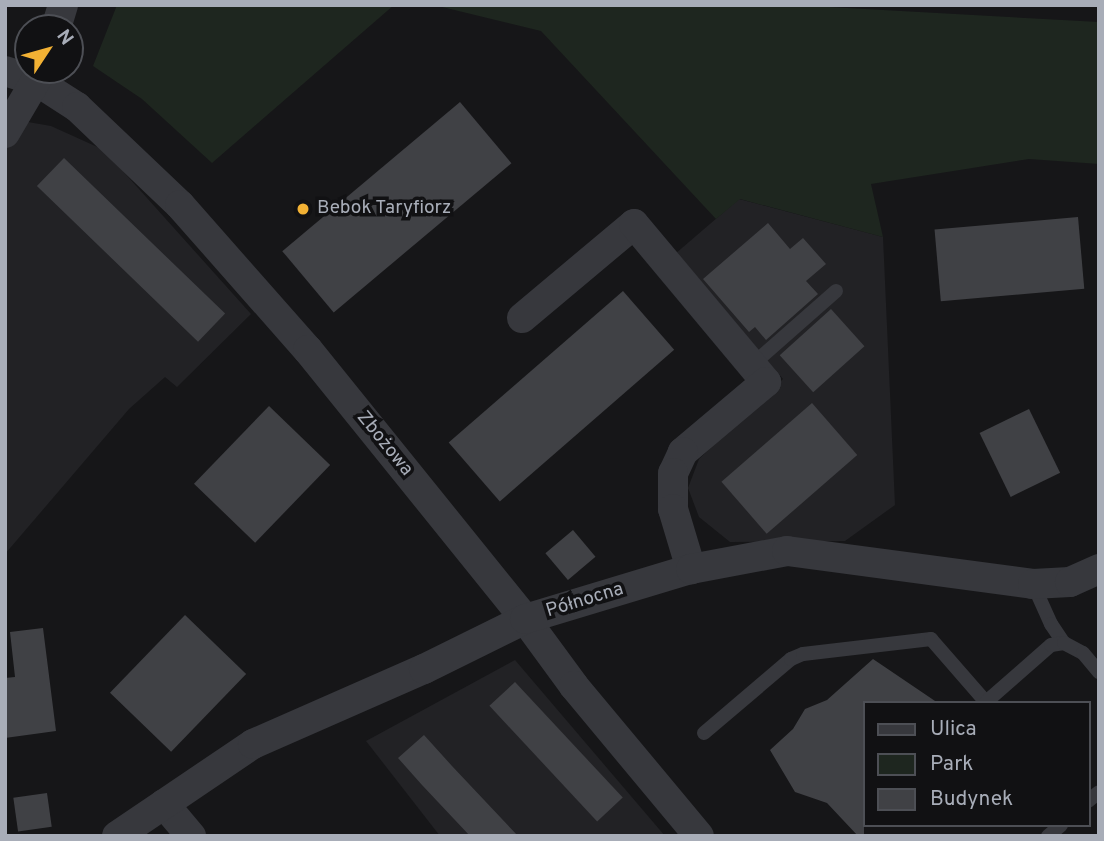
<!DOCTYPE html>
<html>
<head>
<meta charset="utf-8">
<style>
	body { margin:0 }
	#map { position:relative; width:1104px; height:841px; overflow:hidden; background:#161618; font-family:Overpass,sans-serif }
	div>[style] { position:absolute }
	[style*='--x'] { left:calc(var(--x)*1px); top:calc(var(--y)*1px); width:calc(var(--w)*1px); rotate:calc(var(--a)*1deg) }
	.built>* { inset:0; background:#222225 }
	.green>* { inset:0; background:#1e261f }
	.building>* { inset:0; background:#404145; transform-origin:0 0 }
	.lane>* { height:14px; margin:-7px; padding:0 7px; transform-origin:7px; border-radius:7px; background:#37383d }
	.street>* { height:30px; margin:-15px; padding:0 15px; transform-origin:15px; border-radius:15px; background:#37383d }
	.dots>* { width:19px; height:19px; translate:-50% -50%; box-sizing:border-box; border:4px solid #111113; border-radius:50% }
	span { translate:-50% -50%; white-space:nowrap; text-align:center; line-height:1.15; -webkit-text-stroke:7px #111113; paint-order:stroke }
	.poi-label { font-size:19px; color:#a8adb8 }
	.left { translate:0 -50%; text-align:left }
	.street-label { font-size:19px; color:#a8adb8 }
	.frame { position:absolute; inset:0; border:7px solid #a8adb8; pointer-events:none }
	.legend { position:absolute; left:863px; top:701px; width:228px; height:126px; box-sizing:border-box; background:#111113; border:2px solid #4d4f55; margin:0; padding:9px 12px; list-style:none; font-size:21px; color:#a8adb8 }
	.legend li { display:flex; align-items:center; gap:14px; height:35px }
	.legend b { width:35px; border:2px solid #4d4f55 }
	.north { position:absolute; left:14px; top:14px; width:70px; height:70px; box-sizing:border-box; background:#111113; border:2px solid #4d4f55; border-radius:50%; rotate:54deg; font-size:19px; font-weight:700; line-height:28px; text-align:center; color:#a8adb8 }
	.north::after { content:''; display:block; margin:auto; width:24px; height:32px; background:#f2b134; clip-path:polygon(50% 0,100% 100%,50% 72%,0 100%) }
</style>
</head>
<body>
<div id="map">
	<div class="built">
		<i style="clip-path:polygon(5px 118px,51px 126px,104px 150px,251px 314px,177px 387px,165px 377px,129px 409px,5px 554px)"></i>
		<i style="clip-path:polygon(739px 199px,883px 237px,895px 505px,845px 541px,730px 542px,699px 517px,688px 488px,699px 459px,783px 379px,675px 254px)"></i>
		<i style="clip-path:polygon(515px 660px,665px 836px,440px 836px,366px 741px)"></i>
	</div>
	<div class="green">
		<i style="clip-path:polygon(117px 5px,394px 5px,212px 163px,142px 99px,93px 66px)"></i>
		<i style="clip-path:polygon(434px 5px,793px 5px,1099px 22px,1099px 164px,1029px 159px,871px 184px,883px 237px,740px 199px,716px 219px,541px 31px)"></i>
	</div>
	<div class="building">
		<i style="left:460px;top:102px;width:80px;height:232px;rotate:50deg"></i>
		<i style="left:64px;top:158px;width:224px;height:39px;rotate:44deg"></i>
		<i style="left:1078px;top:217px;width:72px;height:144px;rotate:85deg"></i>
		<i style="clip-path:polygon(768px 223px,790px 249px,803px 238px,826px 264px,806px 281px,818px 294px,766px 340px,755px 327px,749px 332px,703px 279px)"></i>
		<i style="left:623px;top:291px;width:78px;height:231px;rotate:49deg"></i>
		<i style="left:831px;top:309px;width:50px;height:69px;rotate:48deg"></i>
		<i style="left:812px;top:403px;width:69px;height:120px;rotate:49deg"></i>
		<i style="left:269px;top:406px;width:85px;height:108px;rotate:44deg"></i>
		<i style="left:1029px;top:409px;width:71px;height:55px;rotate:64deg"></i>
		<i style="left:573px;top:530px;width:35px;height:36px;rotate:50deg"></i>
		<i style="left:185px;top:615px;width:85px;height:108px;rotate:44deg"></i>
		<i style="clip-path:polygon(43px 628px,56px 731px,5px 738px,5px 678px,15px 677px,10px 632px)"></i>
		<i style="clip-path:polygon(873px 659px,938px 703px,864px 703px,864px 836px,858px 836px,827px 803px,795px 792px,770px 750px,793px 729px,805px 709px,827px 700px)"></i>
		<i style="left:515px;top:682px;width:158px;height:35px;rotate:47deg"></i>
		<i style="clip-path:polygon(424px 735px,452px 766px,518px 836px,470px 836px,422px 785px,398px 758px)"></i>
		<i style="left:47px;top:793px;width:34px;height:34px;rotate:82deg"></i>
	</div>
	<div class="lane">
		<i style="--x:752;--y:365;--w:112;--a:-41.4"></i>
		<i style="--x:1033;--y:584;--w:44;--a:65.8"></i>
		<i style="--x:1051;--y:624;--w:23;--a:56"></i>
		<i style="--x:704;--y:733;--w:114;--a:-40.4"></i>
		<i style="--x:791;--y:659;--w:13;--a:-23"></i>
		<i style="--x:803;--y:654;--w:129;--a:-6.7"></i>
		<i style="--x:931;--y:639;--w:84;--a:48.9"></i>
		<i style="--x:986;--y:702;--w:86;--a:-41.2"></i>
		<i style="--x:1051;--y:645;--w:13;--a:-9"></i>
		<i style="--x:1064;--y:643;--w:21;--a:28"></i>
		<i style="--x:1083;--y:653;--w:25;--a:50"></i>
		<i style="--x:1088;--y:801;--w:14;--a:-39"></i>
		<i style="--x:1048;--y:836;--w:17;--a:-40"></i>
	</div>
	<div class="street">
		<i style="--x:56;--y:28;--w:24;--a:-73"></i>
		<i style="--x:5;--y:71;--w:35;--a:18"></i>
		<i style="--x:38;--y:82;--w:46;--a:32.7"></i>
		<i style="--x:77;--y:107;--w:142;--a:43.6"></i>
		<i style="--x:180;--y:205;--w:193;--a:48.6"></i>
		<i style="--x:308;--y:350;--w:346;--a:51.1"></i>
		<i style="--x:525;--y:619;--w:83;--a:53.8"></i>
		<i style="--x:574;--y:686;--w:195;--a:50.2"></i>
		<i style="--x:5;--y:133;--w:73;--a:-59.6"></i>
		<i style="--x:522;--y:318;--w:146;--a:-40"></i>
		<i style="--x:634;--y:224;--w:206;--a:50.1"></i>
		<i style="--x:766;--y:382;--w:109;--a:139.9"></i>
		<i style="--x:683;--y:452;--w:23;--a:115"></i>
		<i style="--x:673;--y:473;--w:36;--a:90"></i>
		<i style="--x:673;--y:509;--w:63;--a:73.3"></i>
		<i style="--x:164;--y:804;--w:42;--a:49.8"></i>
		<i style="--x:117;--y:836;--w:164;--a:-34.1"></i>
		<i style="--x:253;--y:744;--w:187;--a:-23.7"></i>
		<i style="--x:424;--y:669;--w:113;--a:-26.3"></i>
		<i style="--x:525;--y:619;--w:173;--a:-16.8"></i>
		<i style="--x:691;--y:569;--w:98;--a:-10.6"></i>
		<i style="--x:787;--y:551;--w:248;--a:7.6"></i>
		<i style="--x:1033;--y:584;--w:37;--a:-3"></i>
		<i style="--x:1070;--y:582;--w:32;--a:-24"></i>
	</div>
	<div class="dots">
		<i style="left:303px;top:209px;background:#f2b134"></i>
	</div>
	<div class="poi-label">
		<span class="left" style="left:317px;top:209px">Bebok Taryfiorz</span>
	</div>
	<div class="street-label">
		<span style="left:384px;top:444px;rotate:51deg">Zbożowa</span>
		<span style="left:585px;top:601px;rotate:-17deg">Północna</span>
	</div>
	<div class="frame"></div>
	<ul class="legend">
	<li><b style="height:9px;background:#37383d"></b>Ulica</li>
	<li><b style="height:19px;background:#1e261f"></b>Park</li>
	<li><b style="height:19px;background:#404145"></b>Budynek</li>
	</ul>
	<div class="north">N</div>
</div>
</body>
</html>
